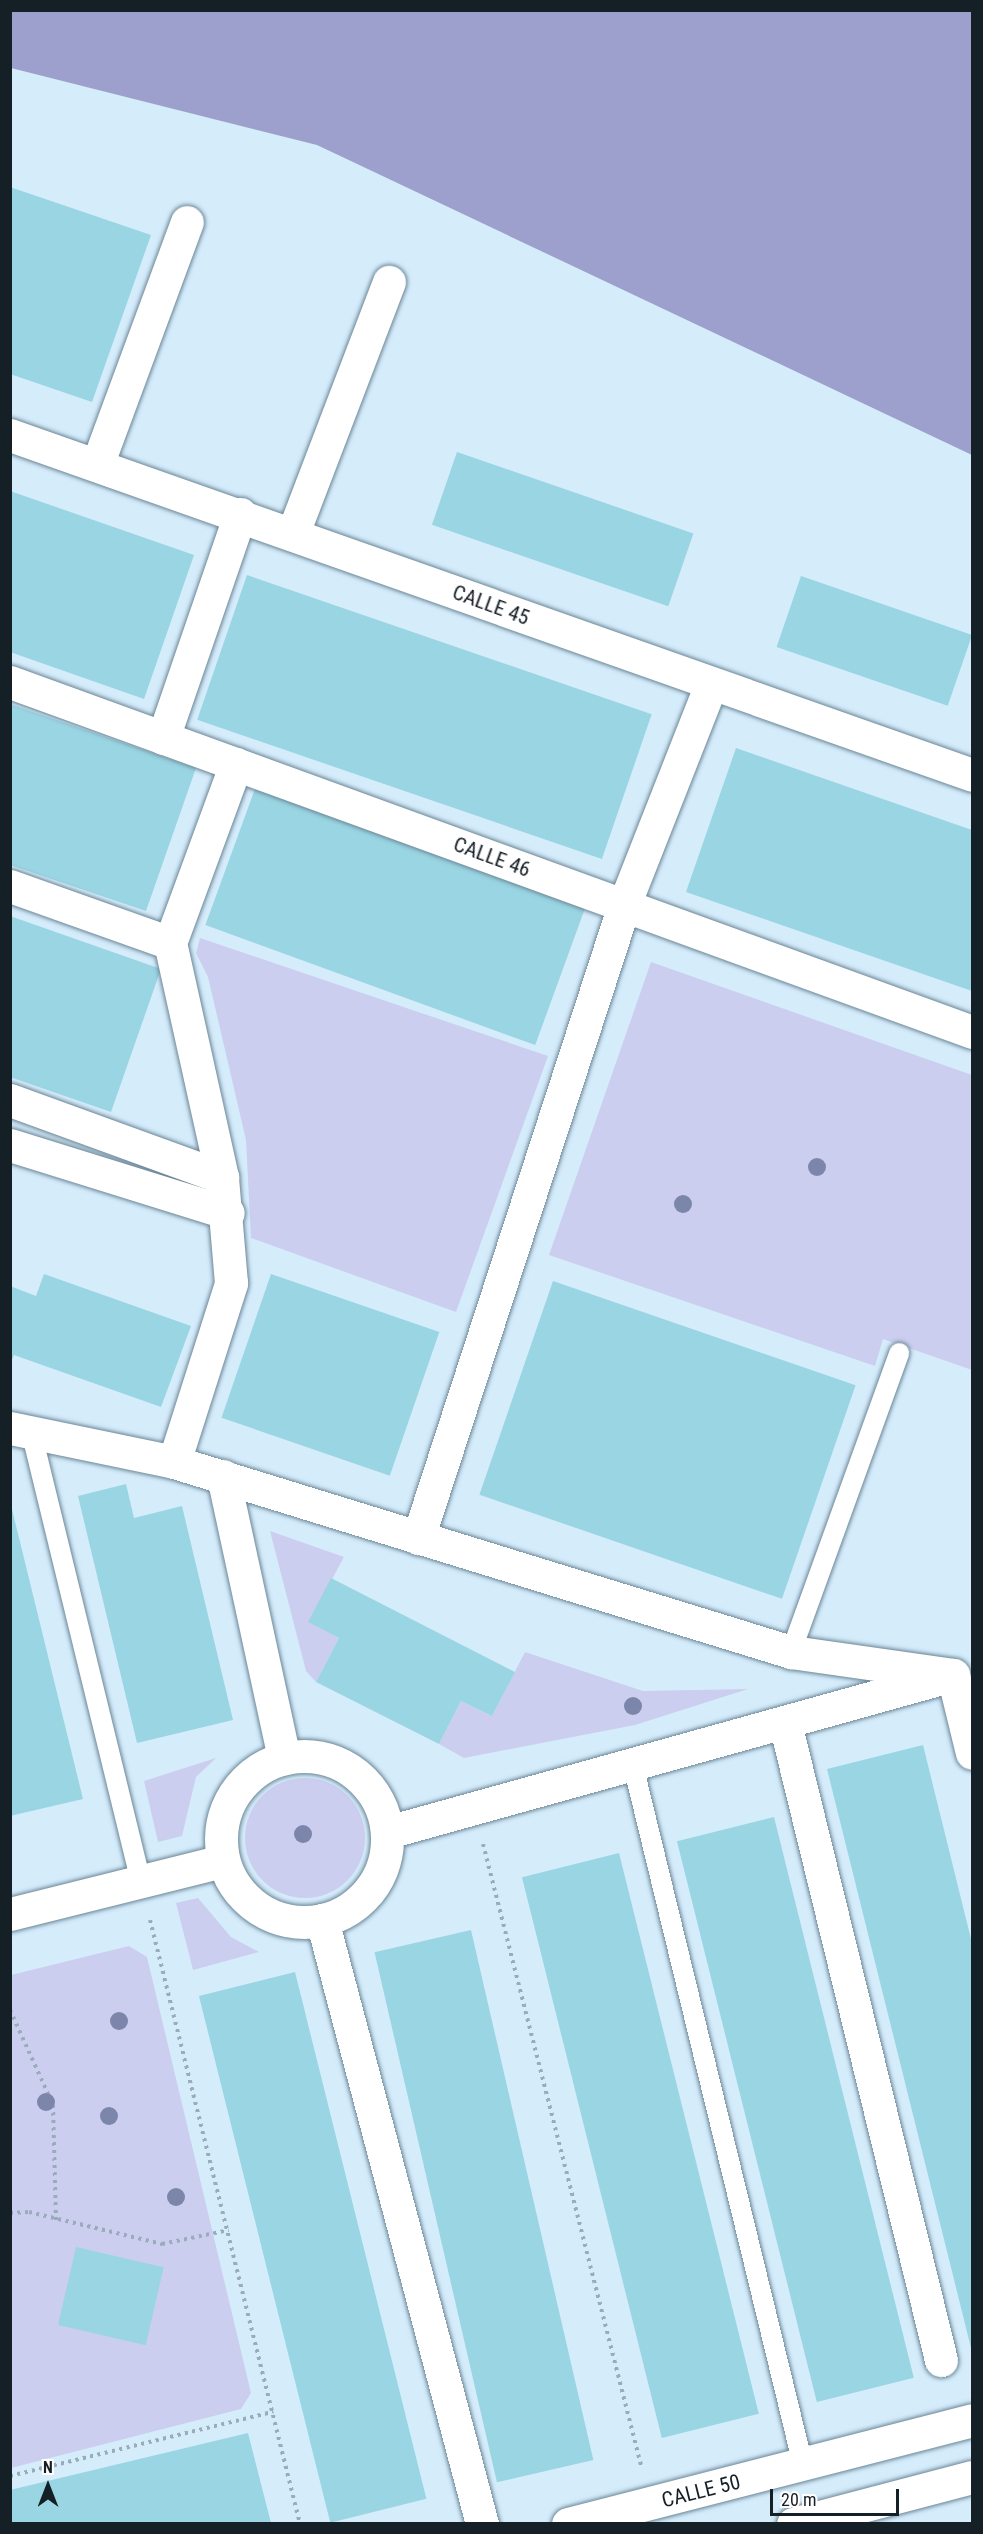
<!DOCTYPE html>
<html>
<head>
<meta charset="utf-8">
<style>
	body { margin:0 }
	#map { position:relative; width:983px; height:2534px; overflow:hidden; background:#d5ecfb; font-family:"Roboto Condensed",sans-serif }
	div>[style] { position:absolute }
	[style*='--x'] { left:calc(var(--x)*1px); top:calc(var(--y)*1px); width:calc(var(--w)*1px); rotate:calc(var(--a)*1deg) }
	.green>* { inset:0; background:#cccef0 }
	.round { border-radius:50% }
	.forest>* { inset:0; background:#9da0cc }
	.building>* { inset:0; background:#9ad5e3; transform-origin:0 0 }
	.path>* { height:4px; margin-top:-2px; transform-origin:0; background:repeating-linear-gradient(90deg,#99acb9 0 3px,transparent 0 7.5px) }
	.roads { filter:drop-shadow(0 0 2px #6b8697) drop-shadow(0 0 2px #6b8697) }
	.service>* { height:20px; margin:-10px; padding:0 10px; transform-origin:10px; border-radius:10px; background:#fff }
	.minor>* { height:33px; margin:-16.5px; padding:0 16.5px; transform-origin:16.5px; border-radius:16.5px; background:#fff }
	.minor>.ring { margin:-16.5px; padding:0; box-sizing:content-box; background:none; border:33px solid #fff; border-radius:50% }
	.secondary>* { height:33px; margin:-16.5px; padding:0 16.5px; transform-origin:16.5px; border-radius:16.5px; background:#fff }
	.trees>* { width:18px; height:18px; margin:-9px; border-radius:50%; background:#7c86ab }
	span { translate:-50% -50%; white-space:nowrap; text-align:center; line-height:1.15; -webkit-text-stroke:6px #fff; paint-order:stroke }
	.street-label { font-size:21px; color:#151f26 }
	.frame { position:absolute; inset:0; border:12px solid #151f26; pointer-events:none }
	.north { position:absolute; left:18px; top:2456px; width:60px; height:60px; -webkit-text-stroke:4px #fff; paint-order:stroke; rotate:0deg; font-size:16px; font-weight:700; line-height:24px; text-align:center; color:#151f26 }
	.north::after { content:''; display:block; margin:auto; width:21px; height:27px; background:#151f26; clip-path:polygon(50% 0,100% 100%,50% 72%,0 100%) }
	.scale { position:absolute; left:770px; top:2489px; width:129px; height:27px; box-sizing:border-box; border:3px solid #151f26; border-top:0; padding-left:8px; font-size:18px; line-height:21px; white-space:nowrap; color:#151f26; -webkit-text-stroke:4px #fff; paint-order:stroke }
</style>
</head>
<body>
<div id="map">
	<div class="green">
		<i style="clip-path:polygon(200px 938px,548px 1056px,456px 1312px,251px 1238px,246px 1140px,208px 977px,196px 953px)"></i>
		<i style="clip-path:polygon(651px 962px,972px 1075px,972px 1370px,883px 1339px,875px 1366px,549px 1255px)"></i>
		<i style="clip-path:polygon(270px 1531px,344px 1557px,309px 1622px,339px 1638px,316px 1682px,306px 1671px)"></i>
		<i style="clip-path:polygon(525px 1652px,643px 1691px,748px 1689px,635px 1725px,464px 1758px,439px 1744px,461px 1701px,492px 1716px)"></i>
		<i style="clip-path:polygon(216px 1758px,196px 1777px,182px 1836px,158px 1842px,144px 1781px)"></i>
		<i class="round" style="left:245px;top:1778px;width:120px;height:120px"></i>
		<i style="clip-path:polygon(198px 1898px,231px 1937px,259px 1952px,193px 1970px,176px 1903px)"></i>
		<i style="clip-path:polygon(129px 1946px,147px 1957px,251px 2393px,241px 2409px,11px 2468px,11px 1975px)"></i>
	</div>
	<div class="forest">
		<i style="clip-path:polygon(10px 11px,972px 11px,972px 455px,317px 145px,11px 68px)"></i>
	</div>
	<div class="building">
		<i style="clip-path:polygon(10px 187px,151px 235px,92px 402px,10px 374px)"></i>
		<i style="left:457px;top:452px;width:250px;height:77px;rotate:19deg"></i>
		<i style="clip-path:polygon(10px 491px,194px 555px,144px 699px,10px 652px)"></i>
		<i style="left:247px;top:575px;width:428px;height:153px;rotate:19deg"></i>
		<i style="left:801px;top:576px;width:181px;height:75px;rotate:19deg"></i>
		<i style="clip-path:polygon(10px 704px,196px 768px,146px 911px,10px 865px)"></i>
		<i style="clip-path:polygon(736px 748px,972px 830px,972px 991px,686px 892px)"></i>
		<i style="left:256px;top:786px;width:351px;height:148px;rotate:20deg"></i>
		<i style="clip-path:polygon(10px 916px,161px 969px,111px 1112px,10px 1077px)"></i>
		<i style="clip-path:polygon(44px 1274px,191px 1326px,161px 1407px,14px 1355px,10px 1364px,10px 1286px,36px 1296px)"></i>
		<i style="left:271px;top:1274px;width:178px;height:152px;rotate:19deg"></i>
		<i style="left:553px;top:1281px;width:320px;height:226px;rotate:19deg"></i>
		<i style="clip-path:polygon(126px 1484px,134px 1518px,182px 1506px,233px 1720px,137px 1743px,78px 1496px)"></i>
		<i style="clip-path:polygon(10px 1501px,83px 1799px,10px 1816px)"></i>
		<i style="clip-path:polygon(331px 1578px,515px 1672px,492px 1716px,461px 1701px,439px 1744px,316px 1682px,339px 1638px,308px 1622px)"></i>
		<i style="clip-path:polygon(923px 1745px,972px 1943px,972px 2352px,827px 1769px)"></i>
		<i style="left:774px;top:1817px;width:578px;height:100px;rotate:76deg"></i>
		<i style="left:619px;top:1853px;width:578px;height:100px;rotate:76deg"></i>
		<i style="left:471px;top:1930px;width:544px;height:99px;rotate:77deg"></i>
		<i style="left:295px;top:1972px;width:543px;height:99px;rotate:76deg"></i>
		<i style="left:76px;top:2247px;width:90px;height:80px;rotate:13deg"></i>
		<i style="clip-path:polygon(248px 2433px,271px 2523px,10px 2523px,10px 2490px)"></i>
	</div>
	<div class="path">
		<i style="--x:483;--y:1844;--w:641;--a:75.73"></i>
		<i style="--x:150;--y:1920;--w:622;--a:76.05"></i>
		<i style="--x:10;--y:2010;--w:104;--a:65.6"></i>
		<i style="--x:53;--y:2105;--w:115;--a:88.5"></i>
		<i style="--x:10;--y:2213;--w:19;--a:-3"></i>
		<i style="--x:29;--y:2212;--w:137;--a:13.5"></i>
		<i style="--x:162;--y:2244;--w:68;--a:-11.8"></i>
		<i style="--x:10;--y:2476;--w:271;--a:-13.7"></i>
	</div>
	<div class="roads">
		<div class="service">
			<i style="--x:31;--y:1431;--w:463;--a:76.3"></i>
			<i style="--x:791;--y:1652;--w:318;--a:-70.1"></i>
			<i style="--x:633;--y:1765;--w:720;--a:76.35"></i>
		</div>
		<div class="minor">
			<i style="--x:10;--y:435;--w:1020;--a:19.46"></i>
			<i style="--x:97;--y:465;--w:259;--a:-69.7"></i>
			<i style="--x:293;--y:533;--w:269;--a:-69.1"></i>
			<i style="--x:10;--y:682;--w:1024;--a:19.99"></i>
			<i style="--x:163;--y:738;--w:237;--a:-71"></i>
			<i style="--x:10;--y:886;--w:170;--a:19.6"></i>
			<i style="--x:10;--y:1100;--w:226;--a:20"></i>
			<i style="--x:10;--y:1145;--w:228;--a:17.3"></i>
			<i style="--x:10;--y:1428;--w:167;--a:11.7"></i>
			<i style="--x:174;--y:1462;--w:646;--a:17.12"></i>
			<i style="--x:791;--y:1652;--w:164;--a:8.1"></i>
			<i style="--x:174;--y:1462;--w:188;--a:-72.3"></i>
			<i style="--x:231;--y:1283;--w:106;--a:-94.9"></i>
			<i style="--x:222;--y:1177;--w:240;--a:-102.5"></i>
			<i style="--x:170;--y:943;--w:191;--a:-69.8"></i>
			<i style="--x:223;--y:1476;--w:289;--a:77.8"></i>
			<i style="--x:418;--y:1538;--w:666;--a:-71.97"></i>
			<i style="--x:624;--y:905;--w:238;--a:-68.5"></i>
			<i style="--x:953;--y:1675;--w:80;--a:76.3"></i>
			<i style="--x:785;--y:1723;--w:656;--a:76.24"></i>
			<i class="ring" style="left:221px;top:1756px;width:133px;height:133px"></i>
			<i style="--x:388;--y:1832;--w:575;--a:-15.53"></i>
			<i style="--x:10;--y:1914;--w:219;--a:-14"></i>
			<i style="--x:322;--y:1920;--w:625;--a:75.16"></i>
		</div>
		<div class="secondary">
			<i style="--x:568;--y:2524;--w:417;--a:-14.4"></i>
			<i style="--x:793;--y:2524;--w:185;--a:-14.7"></i>
		</div>
	</div>
	<div class="trees">
		<i style="left:817px;top:1167px"></i>
		<i style="left:683px;top:1204px"></i>
		<i style="left:633px;top:1706px"></i>
		<i style="left:303px;top:1834px"></i>
		<i style="left:119px;top:2021px"></i>
		<i style="left:46px;top:2102px"></i>
		<i style="left:109px;top:2116px"></i>
		<i style="left:176px;top:2197px"></i>
	</div>
	<div class="street-label">
		<span style="left:491px;top:605px;rotate:20deg">CALLE 45</span>
		<span style="left:492px;top:857px;rotate:20deg">CALLE 46</span>
		<span style="left:701px;top:2491px;rotate:-14deg">CALLE 50</span>
	</div>
	<div class="frame"></div>
	<div class="north">N</div>
	<div class="scale">20 m</div>
</div>
</body>
</html>
